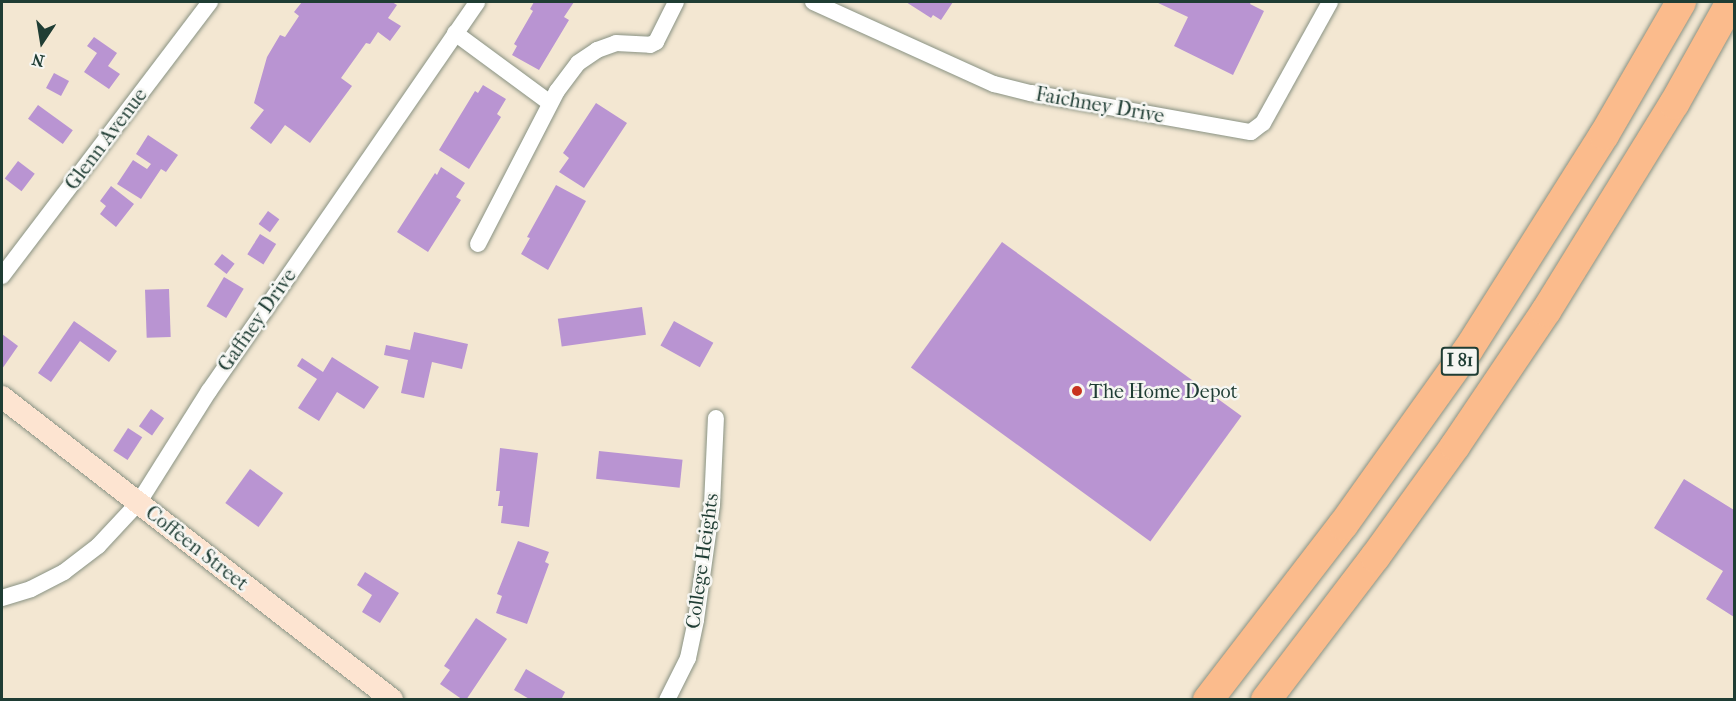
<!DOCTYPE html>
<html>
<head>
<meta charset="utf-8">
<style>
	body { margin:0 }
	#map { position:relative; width:1736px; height:701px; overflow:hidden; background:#f3e7d2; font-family:"IM FELL French Canon",serif }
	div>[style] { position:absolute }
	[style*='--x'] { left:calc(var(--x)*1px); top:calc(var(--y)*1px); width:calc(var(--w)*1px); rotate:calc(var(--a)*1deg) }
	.building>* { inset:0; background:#b994d2; transform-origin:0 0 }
	.roads { filter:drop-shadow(0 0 2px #899283) drop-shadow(0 0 2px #899283) }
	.street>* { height:16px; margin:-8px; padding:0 8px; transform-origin:8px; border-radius:8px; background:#fff }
	.secondary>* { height:22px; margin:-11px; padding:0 11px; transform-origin:11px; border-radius:11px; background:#fde4d1 }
	.highway>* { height:30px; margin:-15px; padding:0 15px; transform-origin:15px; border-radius:15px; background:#fbbb8c }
	.dots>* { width:16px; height:16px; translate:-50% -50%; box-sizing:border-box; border:3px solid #f6f6f2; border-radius:50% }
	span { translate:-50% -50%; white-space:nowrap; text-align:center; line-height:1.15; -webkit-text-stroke:5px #f6f6f2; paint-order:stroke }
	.shield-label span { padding:2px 4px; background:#f6f6f2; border:2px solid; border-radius:4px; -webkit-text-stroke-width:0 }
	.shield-label { font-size:18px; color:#1f3d34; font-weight:700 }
	.street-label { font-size:20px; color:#1f3d34 }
	.poi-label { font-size:20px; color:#1f3d34 }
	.left { translate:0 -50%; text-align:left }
	.frame { position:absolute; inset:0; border:3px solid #1f3d34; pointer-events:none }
	.north { position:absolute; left:12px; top:12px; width:60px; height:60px; -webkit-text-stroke:4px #f6f6f2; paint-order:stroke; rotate:192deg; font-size:16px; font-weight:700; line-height:24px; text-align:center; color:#1f3d34 }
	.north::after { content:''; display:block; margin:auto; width:21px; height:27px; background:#1f3d34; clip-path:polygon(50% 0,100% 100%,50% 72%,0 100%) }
</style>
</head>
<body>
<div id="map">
	<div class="building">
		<i style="clip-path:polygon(302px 2px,392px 2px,397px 5px,388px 18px,401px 26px,390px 41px,378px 32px,370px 44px,366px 43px,341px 78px,352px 86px,310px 143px,285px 125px,271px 144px,250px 128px,264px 110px,254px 103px,267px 57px,280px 35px,285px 37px,299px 16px,294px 12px)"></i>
		<i style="clip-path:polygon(534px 2px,574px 2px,564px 17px,569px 20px,539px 70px,512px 55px,517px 46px,514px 44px,533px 11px,530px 9px)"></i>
		<i style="clip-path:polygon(906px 2px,953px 2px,941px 20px,933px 15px,931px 18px)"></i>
		<i style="clip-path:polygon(1156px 2px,1251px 2px,1250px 4px,1264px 11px,1233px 75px,1174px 46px,1188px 17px)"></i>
		<i style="clip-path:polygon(94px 37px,117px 53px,108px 66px,120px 74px,109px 89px,84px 72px,97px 53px,87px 46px)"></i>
		<i style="left:54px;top:73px;width:17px;height:17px;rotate:28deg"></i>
		<i style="clip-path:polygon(483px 85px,506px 99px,497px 114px,501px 117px,469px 169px,439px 150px,475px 91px,478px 93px)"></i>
		<i style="clip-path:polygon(596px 103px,627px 123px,584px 188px,559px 172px,569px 158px,563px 153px)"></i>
		<i style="left:38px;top:105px;width:43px;height:17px;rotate:36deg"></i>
		<i style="clip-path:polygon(148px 135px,178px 155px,166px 172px,161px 169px,141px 199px,117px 184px,133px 160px,147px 169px,151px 164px,136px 154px)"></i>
		<i style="left:18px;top:161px;width:21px;height:22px;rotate:37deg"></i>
		<i style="clip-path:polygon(441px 167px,465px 183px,456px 197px,461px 200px,428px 252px,397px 232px,435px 173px,437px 175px)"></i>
		<i style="clip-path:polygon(556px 185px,586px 201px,548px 270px,521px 254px,530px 238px,527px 237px)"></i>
		<i style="clip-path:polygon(111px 186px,134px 204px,116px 227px,100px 214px,106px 206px,100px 201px)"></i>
		<i style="left:268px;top:211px;width:14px;height:16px;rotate:36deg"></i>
		<i style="left:260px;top:234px;width:19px;height:24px;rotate:32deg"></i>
		<i style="left:1002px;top:242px;width:296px;height:155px;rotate:36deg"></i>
		<i style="left:222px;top:254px;width:16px;height:13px;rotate:38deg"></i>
		<i style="left:224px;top:277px;width:23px;height:34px;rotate:31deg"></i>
		<i style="left:169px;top:289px;width:48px;height:24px;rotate:88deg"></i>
		<i style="left:642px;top:307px;width:28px;height:85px;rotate:82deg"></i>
		<i style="clip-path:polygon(74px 321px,117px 351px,109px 362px,80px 341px,51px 382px,38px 373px)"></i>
		<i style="left:674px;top:321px;width:45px;height:28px;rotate:29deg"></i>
		<i style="clip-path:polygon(414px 332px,468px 344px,462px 369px,432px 362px,424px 398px,401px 393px,408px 360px,384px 355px,386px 345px,410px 350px)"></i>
		<i style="clip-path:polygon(2px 334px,18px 346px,2px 369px)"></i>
		<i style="clip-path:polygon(332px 357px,379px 387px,364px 409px,337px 392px,319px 421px,298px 408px,317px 379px,297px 366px,302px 358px,323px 372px)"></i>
		<i style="left:151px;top:409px;width:16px;height:21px;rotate:35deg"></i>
		<i style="left:128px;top:428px;width:17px;height:27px;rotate:33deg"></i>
		<i style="clip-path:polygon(500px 448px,538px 453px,529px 527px,501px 523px,503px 506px,498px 506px,500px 491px,496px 491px)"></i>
		<i style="left:599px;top:451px;width:84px;height:28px;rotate:6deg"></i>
		<i style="left:250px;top:469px;width:41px;height:42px;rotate:36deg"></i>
		<i style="clip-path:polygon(1684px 479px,1734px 510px,1734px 617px,1706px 599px,1723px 571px,1654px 528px)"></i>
		<i style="clip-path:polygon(518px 541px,549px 552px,545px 562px,549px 564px,527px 624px,496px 613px,502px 596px,497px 594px)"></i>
		<i style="clip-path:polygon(365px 572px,399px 593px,380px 623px,362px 612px,372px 595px,357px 585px)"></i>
		<i style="clip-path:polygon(476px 618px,507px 639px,466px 700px,463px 700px,440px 684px,450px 670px,444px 666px)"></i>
		<i style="clip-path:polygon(526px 669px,565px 692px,561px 700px,531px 700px,514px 690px)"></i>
	</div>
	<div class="roads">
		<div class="street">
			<i style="--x:813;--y:2;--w:199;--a:24.4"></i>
			<i style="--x:994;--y:84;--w:38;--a:14"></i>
			<i style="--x:1031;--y:93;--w:223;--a:10.1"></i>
			<i style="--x:1251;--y:132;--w:15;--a:-37"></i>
			<i style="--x:1263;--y:123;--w:138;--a:-61"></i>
			<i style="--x:455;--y:33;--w:118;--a:36.4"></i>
			<i style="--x:478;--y:244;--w:172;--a:-62.7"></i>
			<i style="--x:557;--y:91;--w:35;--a:-53"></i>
			<i style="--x:578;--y:63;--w:23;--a:-34"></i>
			<i style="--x:597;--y:50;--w:20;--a:-20"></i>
			<i style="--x:616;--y:43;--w:34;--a:3"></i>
			<i style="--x:650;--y:45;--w:7;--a:-27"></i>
			<i style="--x:656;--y:42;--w:45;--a:-63.4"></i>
			<i style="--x:2;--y:276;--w:344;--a:-52.8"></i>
			<i style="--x:2;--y:598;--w:30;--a:-17"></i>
			<i style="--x:31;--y:589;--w:37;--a:-27"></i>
			<i style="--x:64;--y:572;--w:43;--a:-37.4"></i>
			<i style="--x:98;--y:546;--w:60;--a:-47"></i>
			<i style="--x:139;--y:502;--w:131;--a:-57.8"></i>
			<i style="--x:209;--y:391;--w:472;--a:-55.4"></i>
			<i style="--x:667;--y:700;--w:47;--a:-63.4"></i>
			<i style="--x:688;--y:658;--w:39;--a:-78"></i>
			<i style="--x:696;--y:620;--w:116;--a:-82.1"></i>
			<i style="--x:712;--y:505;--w:87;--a:-87.4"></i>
		</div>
		<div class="secondary">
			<i style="--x:2;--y:397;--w:494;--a:37.8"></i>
		</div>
		<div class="highway">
			<i style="--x:1208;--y:700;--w:221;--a:-52.4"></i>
			<i style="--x:1343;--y:525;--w:215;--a:-54.5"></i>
			<i style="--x:1468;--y:350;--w:254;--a:-57.7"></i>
			<i style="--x:1604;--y:135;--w:154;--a:-59.9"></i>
			<i style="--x:1266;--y:700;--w:180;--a:-52.7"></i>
			<i style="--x:1375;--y:557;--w:137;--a:-54.2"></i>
			<i style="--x:1455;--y:446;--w:163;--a:-56"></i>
			<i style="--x:1546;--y:311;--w:243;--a:-58.3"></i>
			<i style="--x:1674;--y:104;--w:117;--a:-60.8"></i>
		</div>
	</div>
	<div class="dots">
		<i style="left:1077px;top:391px;background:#c8321e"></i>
	</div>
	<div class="shield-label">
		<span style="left:1460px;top:361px">I 81</span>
	</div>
	<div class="street-label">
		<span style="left:1100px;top:105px;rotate:10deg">Faichney Drive</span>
		<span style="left:106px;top:139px;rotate:-53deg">Glenn Avenue</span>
		<span style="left:257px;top:320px;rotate:-55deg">Gaffney Drive</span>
		<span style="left:197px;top:548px;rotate:38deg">Coffeen Street</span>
		<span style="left:702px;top:561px;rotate:-82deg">College Heights</span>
	</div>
	<div class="poi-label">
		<span class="left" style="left:1089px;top:391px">The Home Depot</span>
	</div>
	<div class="frame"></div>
	<div class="north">N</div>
</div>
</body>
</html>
